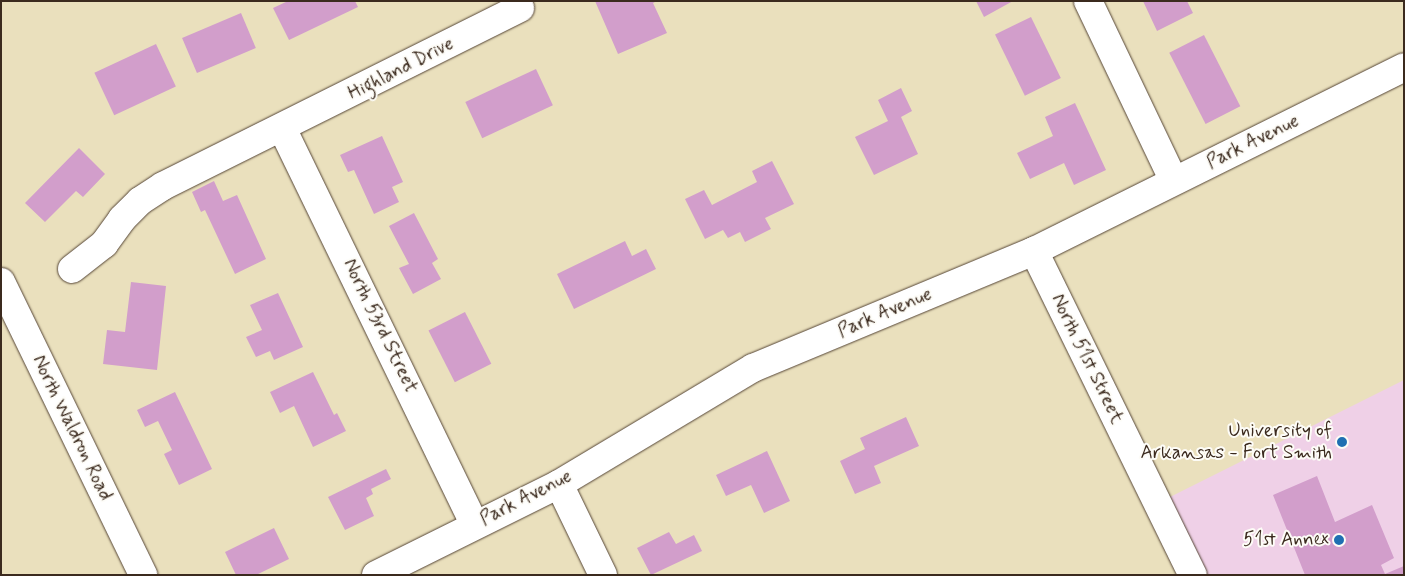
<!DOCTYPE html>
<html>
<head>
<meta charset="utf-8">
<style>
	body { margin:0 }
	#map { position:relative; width:1405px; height:576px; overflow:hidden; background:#eae0bd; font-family:Mynerve,sans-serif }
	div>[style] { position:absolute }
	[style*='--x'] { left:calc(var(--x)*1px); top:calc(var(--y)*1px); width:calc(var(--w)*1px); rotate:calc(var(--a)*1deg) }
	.built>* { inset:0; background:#efd0e7 }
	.building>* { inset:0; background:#d29ecb; transform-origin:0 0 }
	.roads { filter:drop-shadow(0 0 1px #554536) drop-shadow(0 0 1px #554536) }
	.minor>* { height:28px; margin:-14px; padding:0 14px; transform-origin:14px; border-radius:14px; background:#fff }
	.major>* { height:28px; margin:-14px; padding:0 14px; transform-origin:14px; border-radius:14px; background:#fff }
	.dots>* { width:14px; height:14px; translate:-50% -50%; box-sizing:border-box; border:2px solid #fdfcf7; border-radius:50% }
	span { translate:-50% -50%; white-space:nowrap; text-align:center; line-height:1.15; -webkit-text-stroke:4px #fdfcf7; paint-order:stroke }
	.street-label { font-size:19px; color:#3b2a1e }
	.poi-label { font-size:19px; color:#3b2a1e }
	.right { translate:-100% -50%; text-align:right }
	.frame { position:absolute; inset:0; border:2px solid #3b2a1e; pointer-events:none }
</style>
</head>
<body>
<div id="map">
	<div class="built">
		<i style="clip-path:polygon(1404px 380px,1404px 575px,1193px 575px,1158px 503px)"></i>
	</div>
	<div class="building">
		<i style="clip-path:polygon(288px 1px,355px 1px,358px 7px,289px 40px,273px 8px)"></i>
		<i style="clip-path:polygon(595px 1px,657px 1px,653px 3px,667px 33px,618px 54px)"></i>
		<i style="clip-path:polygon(976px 1px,1013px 1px,984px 17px)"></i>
		<i style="clip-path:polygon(1143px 1px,1187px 1px,1193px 13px,1157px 31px)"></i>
		<i style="left:241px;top:13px;width:38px;height:64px;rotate:67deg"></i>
		<i style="left:1031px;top:17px;width:68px;height:40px;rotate:64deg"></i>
		<i style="left:1204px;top:35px;width:80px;height:39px;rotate:63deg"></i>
		<i style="left:156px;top:44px;width:47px;height:68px;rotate:65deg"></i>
		<i style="left:536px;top:69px;width:40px;height:78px;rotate:65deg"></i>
		<i style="clip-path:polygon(901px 88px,912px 111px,901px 117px,918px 154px,874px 175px,855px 137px,888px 121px,878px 100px)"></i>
		<i style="clip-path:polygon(1075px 103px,1106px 170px,1074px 185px,1064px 163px,1030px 179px,1017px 153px,1053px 136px,1045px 117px)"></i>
		<i style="clip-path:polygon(382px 136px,403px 182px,392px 187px,399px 202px,374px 214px,354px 170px,348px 172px,340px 155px)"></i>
		<i style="clip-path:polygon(79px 148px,105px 174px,83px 197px,76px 191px,45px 222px,25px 203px)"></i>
		<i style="clip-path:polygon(772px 161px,794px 204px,765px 218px,771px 229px,745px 242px,740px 232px,728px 238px,723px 230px,705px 239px,685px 199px,704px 190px,712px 205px,757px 182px,752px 171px)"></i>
		<i style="clip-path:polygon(214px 181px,223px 201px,237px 195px,266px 259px,235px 274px,205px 210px,201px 212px,192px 192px)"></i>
		<i style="clip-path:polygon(414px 213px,438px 259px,432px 263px,441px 279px,413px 294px,399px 268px,409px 264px,389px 226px)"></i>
		<i style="clip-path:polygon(625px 241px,632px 256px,646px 249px,656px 269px,574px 309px,557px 274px)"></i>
		<i style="clip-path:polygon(131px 282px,166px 286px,157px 370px,103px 364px,107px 330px,125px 332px)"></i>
		<i style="clip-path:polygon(278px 293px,303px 347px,274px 360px,270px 351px,256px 357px,246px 337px,262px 330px,250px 305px)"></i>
		<i style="left:465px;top:312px;width:58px;height:41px;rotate:63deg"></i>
		<i style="clip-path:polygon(313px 372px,334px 415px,337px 413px,346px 431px,313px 447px,294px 406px,280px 413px,270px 392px)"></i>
		<i style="clip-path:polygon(175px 392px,212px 469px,179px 485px,164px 454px,172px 450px,158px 421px,145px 427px,137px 410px)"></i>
		<i style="clip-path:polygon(906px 417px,919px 446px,874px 466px,881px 483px,855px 494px,840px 461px,865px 449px,860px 438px)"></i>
		<i style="clip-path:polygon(767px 451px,790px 501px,764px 513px,751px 485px,726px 496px,716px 475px)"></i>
		<i style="clip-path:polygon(386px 469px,391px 479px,371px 489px,373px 494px,366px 498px,374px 516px,345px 530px,328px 497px)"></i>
		<i style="clip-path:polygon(1317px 476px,1335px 522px,1372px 505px,1394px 558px,1381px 565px,1385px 574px,1404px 566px,1404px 575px,1305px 575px,1273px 495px)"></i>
		<i style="clip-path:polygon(274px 528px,289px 559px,256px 575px,236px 575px,225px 552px)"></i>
		<i style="clip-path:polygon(669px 532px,676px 544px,694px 535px,702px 551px,651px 575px,637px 548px)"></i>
	</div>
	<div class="roads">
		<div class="minor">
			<i style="--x:1088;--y:1;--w:199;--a:64.5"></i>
			<i style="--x:282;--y:128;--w:441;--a:64.1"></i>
			<i style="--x:1034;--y:251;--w:361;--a:63.9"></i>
			<i style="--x:72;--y:269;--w:41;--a:-38"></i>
			<i style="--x:104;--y:244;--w:31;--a:-54"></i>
			<i style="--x:122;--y:219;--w:25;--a:-45"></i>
			<i style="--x:140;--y:201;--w:27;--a:-33"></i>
			<i style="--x:163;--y:186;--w:399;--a:-26.5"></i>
			<i style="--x:559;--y:484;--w:101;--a:64.2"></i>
			<i style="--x:376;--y:575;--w:204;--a:-26.4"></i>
			<i style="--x:559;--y:484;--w:226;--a:-30.9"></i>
			<i style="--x:753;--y:368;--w:304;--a:-22.6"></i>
			<i style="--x:1034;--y:251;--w:413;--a:-26.4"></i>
		</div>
		<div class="major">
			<i style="--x:1;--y:282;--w:326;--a:64.1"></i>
		</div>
	</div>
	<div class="dots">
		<i style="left:1342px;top:442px;background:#1f6fb2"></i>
		<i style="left:1339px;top:540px;background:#1f6fb2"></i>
	</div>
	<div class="street-label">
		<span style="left:401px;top:69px;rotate:-27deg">Highland Drive</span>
		<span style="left:1253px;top:142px;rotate:-26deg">Park Avenue</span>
		<span style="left:885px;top:313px;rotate:-23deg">Park Avenue</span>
		<span style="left:380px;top:326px;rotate:64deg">North 53rd Street</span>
		<span style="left:1087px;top:359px;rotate:64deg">North 51st Street</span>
		<span style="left:72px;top:428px;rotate:64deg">North Waldron Road</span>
		<span style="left:526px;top:498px;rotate:-27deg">Park Avenue</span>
	</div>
	<div class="poi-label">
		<span class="right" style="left:1332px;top:442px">University of<br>Arkansas - Fort Smith</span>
		<span class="right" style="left:1329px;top:540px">51st Annex</span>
	</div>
	<div class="frame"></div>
</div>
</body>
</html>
